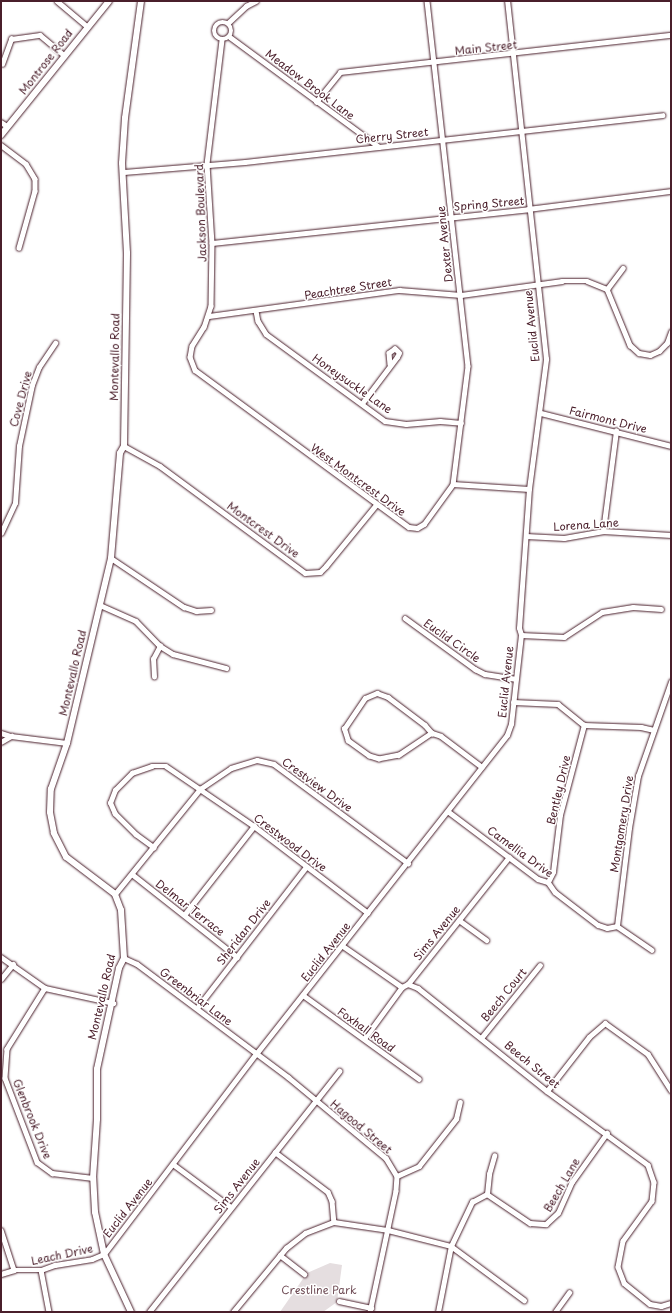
<!DOCTYPE html>
<html>
<head>
<meta charset="utf-8">
<style>
	body { margin:0 }
	#map { position:relative; width:672px; height:1313px; overflow:hidden; background:#fff; font-family:"Playpen Sans",sans-serif }
	div>[style] { position:absolute }
	[style*='--x'] { left:calc(var(--x)*1px); top:calc(var(--y)*1px); width:calc(var(--w)*1px); rotate:calc(var(--a)*1deg) }
	.green>* { inset:0; background:#e5dee0 }
	.roads { filter:drop-shadow(0 0 1px #4a1f2b) drop-shadow(0 0 1px #4a1f2b) }
	.minor>* { height:4.5px; margin:-2.25px; padding:0 2.25px; transform-origin:2.25px; border-radius:2.25px; background:#fff }
	.minor>.ring { margin:-2.25px; padding:0; box-sizing:content-box; background:none; border:4.5px solid #fff; border-radius:50% }
	.major>* { height:6px; margin:-3px; padding:0 3px; transform-origin:3px; border-radius:3px; background:#fff }
	span { translate:-50% -50%; white-space:nowrap; text-align:center; line-height:1.15; -webkit-text-stroke:3px #fff; paint-order:stroke }
	.street-label { font-size:11px; color:#4a1f2b }
	.park-label { font-size:11px; color:#714f58 }
	.frame { position:absolute; inset:0; border:2px solid #4a1f2b; pointer-events:none }
</style>
</head>
<body>
<div id="map">
	<div class="green">
		<i style="clip-path:polygon(330px 1263px,342px 1265px,337px 1302px,323px 1312px,280px 1312px,307px 1273px)"></i>
	</div>
	<div class="roads">
		<div class="minor">
			<i style="--x:57;--y:1;--w:39;--a:40"></i>
			<i style="--x:427;--y:1;--w:367;--a:83.6"></i>
			<i style="--x:468;--y:366;--w:119;--a:97.2"></i>
			<i class="ring" style="left:214px;top:22px;width:13.5px;height:13.5px"></i>
			<i style="--x:228;--y:23;--w:25;--a:-43"></i>
			<i style="--x:246;--y:6;--w:11;--a:-27"></i>
			<i style="--x:230;--y:37;--w:185;--a:36.4"></i>
			<i style="--x:222;--y:40;--w:125;--a:96.9"></i>
			<i style="--x:207;--y:164;--w:79;--a:86.4"></i>
			<i style="--x:212;--y:243;--w:63;--a:90.9"></i>
			<i style="--x:211;--y:306;--w:22;--a:108"></i>
			<i style="--x:204;--y:327;--w:22;--a:122"></i>
			<i style="--x:192;--y:346;--w:11;--a:100"></i>
			<i style="--x:190;--y:357;--w:14;--a:69"></i>
			<i style="--x:195;--y:370;--w:265;--a:36.3"></i>
			<i style="--x:409;--y:527;--w:8;--a:7"></i>
			<i style="--x:417;--y:528;--w:8;--a:-30"></i>
			<i style="--x:424;--y:524;--w:49;--a:-54.1"></i>
			<i style="--x:453;--y:484;--w:76;--a:3.8"></i>
			<i style="--x:2;--y:64;--w:27;--a:-70"></i>
			<i style="--x:11;--y:39;--w:29;--a:-8"></i>
			<i style="--x:40;--y:35;--w:31;--a:40"></i>
			<i style="--x:316;--y:102;--w:38;--a:-51"></i>
			<i style="--x:340;--y:72;--w:333;--a:-6.4"></i>
			<i style="--x:1;--y:122;--w:7;--a:34"></i>
			<i style="--x:1;--y:145;--w:31;--a:37"></i>
			<i style="--x:26;--y:164;--w:17;--a:59"></i>
			<i style="--x:35;--y:179;--w:12;--a:90"></i>
			<i style="--x:35;--y:191;--w:59;--a:105.7"></i>
			<i style="--x:124;--y:172;--w:121;--a:-4.7"></i>
			<i style="--x:245;--y:162;--w:420;--a:-6.4"></i>
			<i style="--x:212;--y:243;--w:318;--a:-6.1"></i>
			<i style="--x:528;--y:209;--w:144;--a:-7.2"></i>
			<i style="--x:607;--y:289;--w:26;--a:-53"></i>
			<i style="--x:256;--y:311;--w:10;--a:79"></i>
			<i style="--x:258;--y:321;--w:15;--a:58"></i>
			<i style="--x:266;--y:334;--w:147;--a:36.2"></i>
			<i style="--x:385;--y:421;--w:21;--a:8"></i>
			<i style="--x:406;--y:424;--w:34;--a:-5"></i>
			<i style="--x:440;--y:421;--w:21;--a:5"></i>
			<i style="--x:209;--y:316;--w:192;--a:-7.8"></i>
			<i style="--x:399;--y:290;--w:62;--a:4.6"></i>
			<i style="--x:461;--y:295;--w:102;--a:-7.9"></i>
			<i style="--x:562;--y:281;--w:25;--a:0"></i>
			<i style="--x:587;--y:281;--w:22;--a:22"></i>
			<i style="--x:607;--y:289;--w:61;--a:67.7"></i>
			<i style="--x:630;--y:345;--w:12;--a:42"></i>
			<i style="--x:639;--y:353;--w:11;--a:10"></i>
			<i style="--x:650;--y:355;--w:10;--a:-24"></i>
			<i style="--x:659;--y:351;--w:11;--a:-45"></i>
			<i style="--x:667;--y:343;--w:12;--a:-70"></i>
			<i style="--x:363;--y:402;--w:56;--a:-52.9"></i>
			<i style="--x:397;--y:357;--w:4;--a:-63"></i>
			<i style="--x:399;--y:353;--w:6;--a:-135"></i>
			<i style="--x:395;--y:349;--w:7;--a:146"></i>
			<i style="--x:389;--y:353;--w:11;--a:85"></i>
			<i style="--x:541;--y:413;--w:134;--a:14.2"></i>
			<i style="--x:124;--y:446;--w:41;--a:29.1"></i>
			<i style="--x:160;--y:466;--w:180;--a:36.4"></i>
			<i style="--x:305;--y:573;--w:15;--a:-4"></i>
			<i style="--x:320;--y:572;--w:8;--a:-45"></i>
			<i style="--x:326;--y:566;--w:79;--a:-50.7"></i>
			<i style="--x:603;--y:531;--w:101;--a:-82.6"></i>
			<i style="--x:1;--y:533;--w:33;--a:-65"></i>
			<i style="--x:15;--y:503;--w:57;--a:-86"></i>
			<i style="--x:19;--y:446;--w:62;--a:-78"></i>
			<i style="--x:32;--y:385;--w:19;--a:-69"></i>
			<i style="--x:39;--y:367;--w:29;--a:-56"></i>
			<i style="--x:526;--y:536;--w:38;--a:3"></i>
			<i style="--x:564;--y:538;--w:40;--a:-10"></i>
			<i style="--x:603;--y:531;--w:68;--a:3.4"></i>
			<i style="--x:111;--y:558;--w:88;--a:33.9"></i>
			<i style="--x:184;--y:607;--w:13;--a:18"></i>
			<i style="--x:196;--y:611;--w:15;--a:-4"></i>
			<i style="--x:100;--y:605;--w:39;--a:24"></i>
			<i style="--x:136;--y:621;--w:35;--a:46"></i>
			<i style="--x:160;--y:646;--w:15;--a:32"></i>
			<i style="--x:173;--y:654;--w:55;--a:14.8"></i>
			<i style="--x:405;--y:618;--w:87;--a:36.1"></i>
			<i style="--x:475;--y:669;--w:11;--a:27"></i>
			<i style="--x:485;--y:674;--w:30;--a:9"></i>
			<i style="--x:521;--y:635;--w:43;--a:2.7"></i>
			<i style="--x:564;--y:637;--w:45;--a:-33.3"></i>
			<i style="--x:602;--y:612;--w:31;--a:-9"></i>
			<i style="--x:633;--y:607;--w:28;--a:4"></i>
			<i style="--x:154;--y:677;--w:18;--a:-93"></i>
			<i style="--x:153;--y:659;--w:15;--a:-62"></i>
			<i style="--x:513;--y:702;--w:45;--a:2.5"></i>
			<i style="--x:558;--y:704;--w:33;--a:39"></i>
			<i style="--x:584;--y:725;--w:57;--a:2"></i>
			<i style="--x:641;--y:727;--w:13;--a:13"></i>
			<i style="--x:1;--y:733;--w:10;--a:17"></i>
			<i style="--x:11;--y:736;--w:56;--a:7.1"></i>
			<i style="--x:432;--y:733;--w:40;--a:146"></i>
			<i style="--x:399;--y:755;--w:20;--a:169"></i>
			<i style="--x:379;--y:759;--w:10;--a:-163"></i>
			<i style="--x:369;--y:756;--w:26;--a:-144"></i>
			<i style="--x:348;--y:741;--w:13;--a:-108"></i>
			<i style="--x:344;--y:729;--w:37;--a:-56"></i>
			<i style="--x:365;--y:698;--w:13;--a:-23"></i>
			<i style="--x:377;--y:693;--w:12;--a:20"></i>
			<i style="--x:388;--y:697;--w:46;--a:37.1"></i>
			<i style="--x:425;--y:725;--w:11;--a:49"></i>
			<i style="--x:432;--y:733;--w:9;--a:18"></i>
			<i style="--x:441;--y:736;--w:51;--a:37.1"></i>
			<i style="--x:1;--y:742;--w:12;--a:-31"></i>
			<i style="--x:449;--y:812;--w:111;--a:37"></i>
			<i style="--x:538;--y:879;--w:10;--a:17"></i>
			<i style="--x:548;--y:882;--w:12;--a:55"></i>
			<i style="--x:555;--y:892;--w:54;--a:37.5"></i>
			<i style="--x:598;--y:925;--w:9;--a:18"></i>
			<i style="--x:607;--y:928;--w:10;--a:-11"></i>
			<i style="--x:617;--y:926;--w:42;--a:34.4"></i>
			<i style="--x:154;--y:848;--w:22;--a:-144"></i>
			<i style="--x:136;--y:835;--w:30;--a:-135"></i>
			<i style="--x:115;--y:814;--w:12;--a:-114"></i>
			<i style="--x:110;--y:803;--w:14;--a:-69"></i>
			<i style="--x:115;--y:790;--w:24;--a:-45"></i>
			<i style="--x:132;--y:773;--w:21;--a:-19"></i>
			<i style="--x:152;--y:766;--w:14;--a:0"></i>
			<i style="--x:166;--y:766;--w:107;--a:34.3"></i>
			<i style="--x:254;--y:826;--w:143;--a:37.3"></i>
			<i style="--x:132;--y:874;--w:134;--a:38.3"></i>
			<i style="--x:548;--y:882;--w:11;--a:-63"></i>
			<i style="--x:553;--y:872;--w:57;--a:-83"></i>
			<i style="--x:560;--y:815;--w:93;--a:-75.1"></i>
			<i style="--x:115;--y:894;--w:135;--a:-51"></i>
			<i style="--x:200;--y:789;--w:37;--a:-34"></i>
			<i style="--x:231;--y:768;--w:27;--a:-17"></i>
			<i style="--x:257;--y:760;--w:17;--a:13"></i>
			<i style="--x:274;--y:764;--w:167;--a:36.5"></i>
			<i style="--x:185;--y:914;--w:112;--a:-51.9"></i>
			<i style="--x:459;--y:920;--w:34;--a:36"></i>
			<i style="--x:617;--y:926;--w:99;--a:-83"></i>
			<i style="--x:629;--y:828;--w:53;--a:-80.2"></i>
			<i style="--x:638;--y:776;--w:100;--a:-70.7"></i>
			<i style="--x:343;--y:946;--w:72;--a:34.8"></i>
			<i style="--x:1;--y:957;--w:54;--a:35.2"></i>
			<i style="--x:45;--y:988;--w:70;--a:12.4"></i>
			<i style="--x:124;--y:958;--w:14;--a:25"></i>
			<i style="--x:137;--y:964;--w:189;--a:36.8"></i>
			<i style="--x:288;--y:1077;--w:127;--a:39.6"></i>
			<i style="--x:386;--y:1158;--w:21;--a:59"></i>
			<i style="--x:397;--y:1176;--w:15;--a:94"></i>
			<i style="--x:396;--y:1191;--w:124;--a:102.1"></i>
			<i style="--x:1;--y:979;--w:19;--a:-51"></i>
			<i style="--x:408;--y:984;--w:11;--a:22"></i>
			<i style="--x:418;--y:988;--w:165;--a:38.6"></i>
			<i style="--x:547;--y:1091;--w:125;--a:36.2"></i>
			<i style="--x:648;--y:1165;--w:18;--a:71"></i>
			<i style="--x:654;--y:1182;--w:19;--a:96"></i>
			<i style="--x:652;--y:1201;--w:49;--a:125.9"></i>
			<i style="--x:623;--y:1241;--w:26;--a:101"></i>
			<i style="--x:618;--y:1267;--w:17;--a:69"></i>
			<i style="--x:624;--y:1283;--w:33;--a:39"></i>
			<i style="--x:650;--y:1304;--w:11;--a:10"></i>
			<i style="--x:661;--y:1306;--w:10;--a:-17"></i>
			<i style="--x:45;--y:988;--w:72;--a:121.9"></i>
			<i style="--x:7;--y:1049;--w:29;--a:94"></i>
			<i style="--x:5;--y:1078;--w:90;--a:69.1"></i>
			<i style="--x:37;--y:1162;--w:19;--a:36"></i>
			<i style="--x:52;--y:1173;--w:41;--a:7"></i>
			<i style="--x:303;--y:995;--w:143;--a:35.9"></i>
			<i style="--x:197;--y:1008;--w:178;--a:-52.3"></i>
			<i style="--x:482;--y:1037;--w:92;--a:-51.1"></i>
			<i style="--x:364;--y:1039;--w:64;--a:-53.8"></i>
			<i style="--x:402;--y:987;--w:7;--a:-27"></i>
			<i style="--x:408;--y:984;--w:162;--a:-51.5"></i>
			<i style="--x:547;--y:1091;--w:68;--a:-52.1"></i>
			<i style="--x:589;--y:1037;--w:21;--a:-41"></i>
			<i style="--x:605;--y:1023;--w:53;--a:35.8"></i>
			<i style="--x:648;--y:1054;--w:43;--a:57.4"></i>
			<i style="--x:275;--y:1152;--w:66;--a:37"></i>
			<i style="--x:328;--y:1192;--w:10;--a:66"></i>
			<i style="--x:332;--y:1201;--w:21;--a:85"></i>
			<i style="--x:173;--y:1164;--w:72;--a:36.6"></i>
			<i style="--x:397;--y:1176;--w:24;--a:-24"></i>
			<i style="--x:419;--y:1166;--w:60;--a:-51.8"></i>
			<i style="--x:456;--y:1119;--w:17;--a:-77"></i>
			<i style="--x:487;--y:1194;--w:20;--a:-84"></i>
			<i style="--x:489;--y:1174;--w:19;--a:-74"></i>
			<i style="--x:1;--y:1230;--w:42;--a:72"></i>
			<i style="--x:280;--y:1255;--w:31;--a:38"></i>
			<i style="--x:41;--y:1270;--w:43;--a:79.2"></i>
			<i style="--x:1;--y:1274;--w:14;--a:-17"></i>
			<i style="--x:14;--y:1270;--w:27;--a:0"></i>
			<i style="--x:41;--y:1270;--w:15;--a:-20"></i>
			<i style="--x:55;--y:1265;--w:37;--a:-9"></i>
			<i style="--x:92;--y:1259;--w:13;--a:-23"></i>
			<i style="--x:104;--y:1254;--w:251;--a:-52.8"></i>
			<i style="--x:256;--y:1054;--w:406;--a:-51.8"></i>
			<i style="--x:507;--y:735;--w:12;--a:-70"></i>
			<i style="--x:511;--y:724;--w:90;--a:-83.6"></i>
			<i style="--x:521;--y:635;--w:7;--a:-106"></i>
			<i style="--x:519;--y:628;--w:139;--a:-85.9"></i>
			<i style="--x:529;--y:489;--w:131;--a:-82.5"></i>
			<i style="--x:546;--y:359;--w:360;--a:-96.2"></i>
			<i style="--x:339;--y:1301;--w:33;--a:12"></i>
			<i style="--x:149;--y:1312;--w:307;--a:-51.7"></i>
			<i style="--x:233;--y:1312;--w:83;--a:-50.4"></i>
			<i style="--x:286;--y:1248;--w:24;--a:-38"></i>
			<i style="--x:305;--y:1233;--w:31;--a:-21"></i>
			<i style="--x:334;--y:1222;--w:55;--a:8.4"></i>
			<i style="--x:388;--y:1230;--w:65;--a:14.3"></i>
			<i style="--x:451;--y:1246;--w:91;--a:36.5"></i>
			<i style="--x:438;--y:1312;--w:67;--a:-78.9"></i>
			<i style="--x:451;--y:1246;--w:49;--a:-64.5"></i>
			<i style="--x:472;--y:1202;--w:17;--a:-28"></i>
			<i style="--x:487;--y:1194;--w:52;--a:34"></i>
			<i style="--x:530;--y:1223;--w:16;--a:4"></i>
			<i style="--x:546;--y:1224;--w:16;--a:-43"></i>
			<i style="--x:558;--y:1213;--w:34;--a:-66"></i>
			<i style="--x:572;--y:1182;--w:60;--a:-54.5"></i>
			<i style="--x:555;--y:1312;--w:24;--a:-54"></i>
		</div>
		<div class="major">
			<i style="--x:1;--y:135;--w:172;--a:-51.1"></i>
			<i style="--x:131;--y:1312;--w:64;--a:-115"></i>
			<i style="--x:104;--y:1254;--w:43;--a:-102.1"></i>
			<i style="--x:95;--y:1212;--w:34;--a:-93"></i>
			<i style="--x:93;--y:1178;--w:59;--a:-86.1"></i>
			<i style="--x:97;--y:1119;--w:50;--a:-90"></i>
			<i style="--x:97;--y:1069;--w:103;--a:-77.7"></i>
			<i style="--x:119;--y:968;--w:11;--a:-63"></i>
			<i style="--x:124;--y:958;--w:48;--a:-93.6"></i>
			<i style="--x:121;--y:910;--w:17;--a:-111"></i>
			<i style="--x:115;--y:894;--w:61;--a:-142.9"></i>
			<i style="--x:66;--y:857;--w:27;--a:-117"></i>
			<i style="--x:54;--y:833;--w:21;--a:-101"></i>
			<i style="--x:50;--y:812;--w:23;--a:-88"></i>
			<i style="--x:51;--y:789;--w:49;--a:-70.8"></i>
			<i style="--x:67;--y:743;--w:190;--a:-76.6"></i>
			<i style="--x:111;--y:558;--w:105;--a:-85.1"></i>
			<i style="--x:120;--y:453;--w:8;--a:-60"></i>
			<i style="--x:124;--y:446;--w:193;--a:-89.1"></i>
			<i style="--x:127;--y:253;--w:90;--a:-93.2"></i>
			<i style="--x:122;--y:163;--w:45;--a:-86.2"></i>
			<i style="--x:125;--y:118;--w:118;--a:-82.2"></i>
		</div>
	</div>
	<div class="street-label">
		<span style="left:486px;top:48px;rotate:-6deg">Main Street</span>
		<span style="left:46px;top:62px;rotate:-52deg">Montrose Road</span>
		<span style="left:310px;top:85px;rotate:37deg">Meadow Brook Lane</span>
		<span style="left:392px;top:136px;rotate:-6deg">Cherry Street</span>
		<span style="left:489px;top:204px;rotate:-5deg">Spring Street</span>
		<span style="left:201px;top:213px;rotate:-92deg">Jackson Boulevard</span>
		<span style="left:445px;top:244px;rotate:-96deg">Dexter Avenue</span>
		<span style="left:348px;top:289px;rotate:-9deg">Peachtree Street</span>
		<span style="left:532px;top:326px;rotate:-96deg">Euclid Avenue</span>
		<span style="left:115px;top:357px;rotate:-89deg">Montevallo Road</span>
		<span style="left:352px;top:384px;rotate:35deg">Honeysuckle Lane</span>
		<span style="left:21px;top:399px;rotate:-75deg">Cove Drive</span>
		<span style="left:608px;top:420px;rotate:14deg">Fairmont Drive</span>
		<span style="left:358px;top:480px;rotate:36deg">West Montcrest Drive</span>
		<span style="left:586px;top:525px;rotate:-4deg">Lorena Lane</span>
		<span style="left:263px;top:530px;rotate:36deg">Montcrest Drive</span>
		<span style="left:452px;top:641px;rotate:35deg">Euclid Circle</span>
		<span style="left:73px;top:673px;rotate:-77deg">Montevallo Road</span>
		<span style="left:506px;top:682px;rotate:-84deg">Euclid Avenue</span>
		<span style="left:317px;top:785px;rotate:36deg">Crestview Drive</span>
		<span style="left:559px;top:790px;rotate:-77deg">Bentley Drive</span>
		<span style="left:622px;top:824px;rotate:-81deg">Montgomery Drive</span>
		<span style="left:290px;top:843px;rotate:37deg">Crestwood Drive</span>
		<span style="left:520px;top:852px;rotate:36deg">Camellia Drive</span>
		<span style="left:190px;top:908px;rotate:38deg">Delmar Terrace</span>
		<span style="left:244px;top:932px;rotate:-52deg">Sheridan Drive</span>
		<span style="left:437px;top:933px;rotate:-51deg">Sims Avenue</span>
		<span style="left:326px;top:952px;rotate:-52deg">Euclid Avenue</span>
		<span style="left:504px;top:995px;rotate:-51deg">Beech Court</span>
		<span style="left:102px;top:997px;rotate:-77deg">Montevallo Road</span>
		<span style="left:196px;top:997px;rotate:37deg">Greenbriar Lane</span>
		<span style="left:366px;top:1030px;rotate:36deg">Foxhall Road</span>
		<span style="left:532px;top:1065px;rotate:39deg">Beech Street</span>
		<span style="left:32px;top:1119px;rotate:68deg">Glenbrook Drive</span>
		<span style="left:361px;top:1127px;rotate:40deg">Hagood Street</span>
		<span style="left:562px;top:1185px;rotate:-60deg">Beech Lane</span>
		<span style="left:237px;top:1186px;rotate:-52deg">Sims Avenue</span>
		<span style="left:128px;top:1208px;rotate:-52deg">Euclid Avenue</span>
		<span style="left:62px;top:1255px;rotate:-12deg">Leach Drive</span>
	</div>
	<div class="park-label">
		<span style="left:319px;top:1290px">Crestline Park</span>
	</div>
	<div class="frame"></div>
</div>
</body>
</html>
